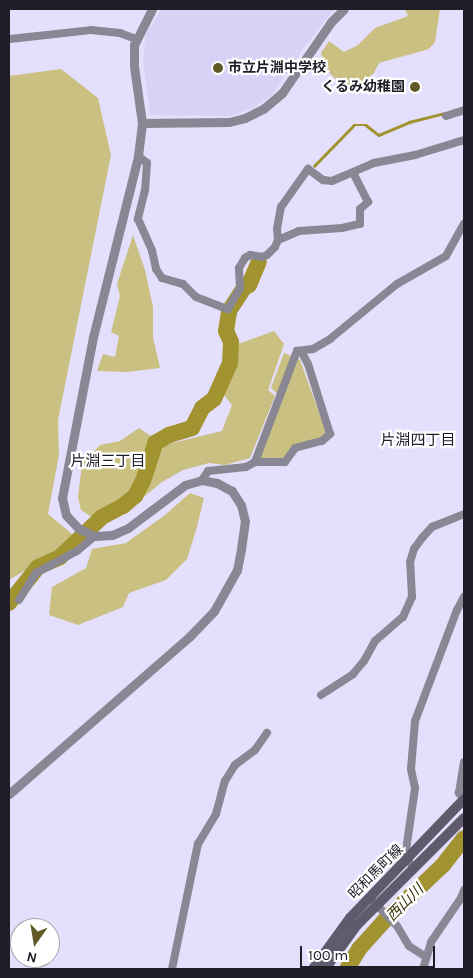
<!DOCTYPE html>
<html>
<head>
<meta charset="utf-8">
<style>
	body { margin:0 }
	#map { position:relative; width:473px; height:978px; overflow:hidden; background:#e4dffc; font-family:Karla,"Noto Sans JP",sans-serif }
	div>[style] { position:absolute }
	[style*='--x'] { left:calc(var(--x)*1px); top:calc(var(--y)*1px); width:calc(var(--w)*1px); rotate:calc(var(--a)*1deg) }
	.built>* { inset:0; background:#d9d2f7 }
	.green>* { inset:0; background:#c9c081 }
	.stream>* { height:2.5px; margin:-1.25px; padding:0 1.25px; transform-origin:1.25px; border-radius:1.25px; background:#a19330 }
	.river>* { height:16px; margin:-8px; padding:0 8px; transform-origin:8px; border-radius:8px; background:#a19330 }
	.minor>* { height:8px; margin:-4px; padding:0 4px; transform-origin:4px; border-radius:4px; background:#898793 }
	.tertiary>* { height:9px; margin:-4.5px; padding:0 4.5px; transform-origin:4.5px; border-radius:4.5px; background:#898793 }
	.secondary>* { height:10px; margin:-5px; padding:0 5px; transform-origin:5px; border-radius:5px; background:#5f5b6d }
	.dots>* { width:14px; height:14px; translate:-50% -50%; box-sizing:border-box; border:2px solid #fff; border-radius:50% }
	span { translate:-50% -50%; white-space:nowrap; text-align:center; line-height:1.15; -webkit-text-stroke:4.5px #fff; paint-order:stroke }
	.poi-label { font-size:14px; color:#1f1d27; font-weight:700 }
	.left { translate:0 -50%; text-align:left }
	.right { translate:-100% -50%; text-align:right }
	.street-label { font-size:14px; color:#1f1d27 }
	.neighbourhood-label { font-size:15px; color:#1f1d27 }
	.water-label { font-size:15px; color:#3e380f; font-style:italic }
	.frame { position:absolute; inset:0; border:10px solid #1f1d27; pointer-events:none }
	.north { position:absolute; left:10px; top:918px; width:50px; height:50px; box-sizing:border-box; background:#fff; border:1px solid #a5a5a9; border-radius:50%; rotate:193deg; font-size:14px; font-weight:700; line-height:20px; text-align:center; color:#1f1d27 }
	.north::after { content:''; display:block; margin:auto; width:18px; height:22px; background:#615a26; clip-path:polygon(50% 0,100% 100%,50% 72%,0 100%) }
	.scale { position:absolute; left:300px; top:946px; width:135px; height:22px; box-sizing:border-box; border:2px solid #1f1d27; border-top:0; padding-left:6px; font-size:15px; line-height:18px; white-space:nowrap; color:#1f1d27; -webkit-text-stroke:4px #fff; paint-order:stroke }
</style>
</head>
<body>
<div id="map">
	<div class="built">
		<i style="clip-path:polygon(162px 9px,335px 9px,305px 46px,272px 95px,251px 109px,231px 116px,150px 115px,143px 59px,146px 33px)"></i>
	</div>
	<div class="green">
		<i style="clip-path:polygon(405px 9px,440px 9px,435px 42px,429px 49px,379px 63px,374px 73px,362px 83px,352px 88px,343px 87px,327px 70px,321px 53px,329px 41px,344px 52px,358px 45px,375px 28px,408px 16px)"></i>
		<i style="clip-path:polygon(61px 69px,98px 98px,111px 155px,58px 420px,59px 455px,48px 514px,78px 539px,9px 580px,9px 76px)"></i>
		<i style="clip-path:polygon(133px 235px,145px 270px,153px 307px,153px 337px,160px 368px,126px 372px,97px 371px,103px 354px,115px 357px,119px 336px,111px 332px,120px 296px,117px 284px)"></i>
		<i style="clip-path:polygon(274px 331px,284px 344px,268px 390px,275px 396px,250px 458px,225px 465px,209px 463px,183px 470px,162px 482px,123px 514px,109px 521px,93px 518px,81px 510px,78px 497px,82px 464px,100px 445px,120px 441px,139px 428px,164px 445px,222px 431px,232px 405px,221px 391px,235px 359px,235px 345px)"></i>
		<i style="clip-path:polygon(284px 353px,300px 360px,326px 432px,321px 438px,294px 445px,284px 459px,260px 458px,283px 399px,271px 388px)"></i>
		<i style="clip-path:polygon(190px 493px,204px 498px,197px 527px,187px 559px,166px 580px,129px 593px,123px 607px,78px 625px,49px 615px,52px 587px,86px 568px,92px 549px,126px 543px,165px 515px)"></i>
	</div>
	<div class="stream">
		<i style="--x:314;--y:166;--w:57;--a:-45.7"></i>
		<i style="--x:354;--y:125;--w:12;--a:0"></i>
		<i style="--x:366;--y:125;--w:16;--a:38"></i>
		<i style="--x:379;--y:135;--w:33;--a:-23"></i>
		<i style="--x:409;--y:122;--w:36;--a:-14"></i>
	</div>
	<div class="river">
		<i style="--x:9;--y:603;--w:46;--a:-51.1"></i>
		<i style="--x:38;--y:567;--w:24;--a:-24"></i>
		<i style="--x:60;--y:557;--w:58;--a:-43.6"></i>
		<i style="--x:102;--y:517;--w:24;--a:-28"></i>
		<i style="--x:123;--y:506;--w:16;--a:-40"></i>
		<i style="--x:135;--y:496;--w:17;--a:-62"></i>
		<i style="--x:143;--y:481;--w:40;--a:-72"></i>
		<i style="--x:155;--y:443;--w:16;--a:-30"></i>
		<i style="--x:169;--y:435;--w:24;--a:-17"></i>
		<i style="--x:192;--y:428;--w:22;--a:-63"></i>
		<i style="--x:202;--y:408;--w:15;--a:-37"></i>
		<i style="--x:214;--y:399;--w:39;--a:-66"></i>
		<i style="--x:230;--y:363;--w:21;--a:-87"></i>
		<i style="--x:231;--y:342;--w:12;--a:-114"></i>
		<i style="--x:226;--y:331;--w:20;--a:-81"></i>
		<i style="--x:229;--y:311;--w:27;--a:-57"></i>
		<i style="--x:244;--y:288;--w:6;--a:-31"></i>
		<i style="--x:249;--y:285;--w:25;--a:-67"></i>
		<i style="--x:347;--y:969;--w:23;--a:-59"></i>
		<i style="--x:359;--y:949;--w:38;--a:-48"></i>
		<i style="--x:384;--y:921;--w:81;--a:-43.5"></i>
		<i style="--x:443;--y:865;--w:34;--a:-52"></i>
	</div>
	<div class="minor">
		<i style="--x:10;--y:39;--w:81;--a:-6.3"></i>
		<i style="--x:91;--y:30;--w:29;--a:6"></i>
		<i style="--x:120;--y:33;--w:17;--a:21"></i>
		<i style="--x:446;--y:116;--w:19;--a:-18"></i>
		<i style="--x:138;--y:156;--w:11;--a:38"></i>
		<i style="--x:147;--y:163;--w:27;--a:94"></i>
		<i style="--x:145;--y:190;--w:30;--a:104"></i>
		<i style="--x:138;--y:219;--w:35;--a:66"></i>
		<i style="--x:152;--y:251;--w:18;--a:77"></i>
		<i style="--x:156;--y:269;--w:11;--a:56"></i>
		<i style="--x:162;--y:278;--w:22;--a:16"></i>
		<i style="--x:183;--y:284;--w:18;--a:45"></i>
		<i style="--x:196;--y:297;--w:34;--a:21"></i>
		<i style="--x:228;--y:309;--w:24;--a:-60"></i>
		<i style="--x:240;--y:288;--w:20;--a:-93"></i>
		<i style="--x:239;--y:268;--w:12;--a:-59"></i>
		<i style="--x:245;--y:258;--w:6;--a:-31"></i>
		<i style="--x:250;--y:255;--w:12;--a:9"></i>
		<i style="--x:262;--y:257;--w:5;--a:-22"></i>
		<i style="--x:267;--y:255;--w:11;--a:-45"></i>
		<i style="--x:275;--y:247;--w:8;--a:-67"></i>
		<i style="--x:278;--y:240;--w:11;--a:-95"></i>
		<i style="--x:277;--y:229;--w:22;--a:-80"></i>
		<i style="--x:281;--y:207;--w:47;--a:-54.6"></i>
		<i style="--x:308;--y:169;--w:19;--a:36"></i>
		<i style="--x:323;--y:180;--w:9;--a:6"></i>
		<i style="--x:332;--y:181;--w:46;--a:-23.2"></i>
		<i style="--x:374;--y:163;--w:42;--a:-11"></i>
		<i style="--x:415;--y:155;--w:51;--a:-17"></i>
		<i style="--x:278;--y:240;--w:23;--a:-23"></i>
		<i style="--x:299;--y:231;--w:43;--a:-4"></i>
		<i style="--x:342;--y:228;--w:18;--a:-13"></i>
		<i style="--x:360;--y:224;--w:15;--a:-90"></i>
		<i style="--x:360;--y:209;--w:11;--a:-41"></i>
		<i style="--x:368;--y:202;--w:33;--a:-117"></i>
		<i style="--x:255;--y:462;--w:119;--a:-69.3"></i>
		<i style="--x:297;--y:351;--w:16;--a:-7"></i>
		<i style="--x:313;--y:349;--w:20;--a:-30"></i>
		<i style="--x:330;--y:339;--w:87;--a:-39.4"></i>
		<i style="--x:397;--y:284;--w:56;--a:-29.7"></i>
		<i style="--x:446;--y:256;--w:37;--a:-61"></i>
		<i style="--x:202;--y:480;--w:11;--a:-56"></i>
		<i style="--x:208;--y:471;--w:38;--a:-6"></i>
		<i style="--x:246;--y:467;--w:10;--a:-29"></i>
		<i style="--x:255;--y:462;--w:30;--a:0"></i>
		<i style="--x:285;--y:462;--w:17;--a:-54"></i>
		<i style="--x:295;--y:448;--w:28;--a:-15"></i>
		<i style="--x:322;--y:441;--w:11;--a:-41"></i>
		<i style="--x:330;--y:434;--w:73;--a:-107.4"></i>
		<i style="--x:308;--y:364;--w:15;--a:-118"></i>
		<i style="--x:19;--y:600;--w:32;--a:-58"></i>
		<i style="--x:36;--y:573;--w:47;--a:-28.2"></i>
		<i style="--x:77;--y:551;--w:23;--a:-40"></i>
		<i style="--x:321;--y:695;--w:38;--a:-33"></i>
		<i style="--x:353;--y:674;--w:17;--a:-50"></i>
		<i style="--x:364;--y:661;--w:23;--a:-61"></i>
		<i style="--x:375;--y:641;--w:37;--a:-41"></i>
		<i style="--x:403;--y:617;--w:22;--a:-66"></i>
		<i style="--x:412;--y:597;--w:35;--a:-93"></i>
		<i style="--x:410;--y:562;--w:14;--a:-73"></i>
		<i style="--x:414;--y:549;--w:14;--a:-54"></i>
		<i style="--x:422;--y:538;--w:15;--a:-48"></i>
		<i style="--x:432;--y:527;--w:35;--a:-22"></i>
		<i style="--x:464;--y:800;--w:9;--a:-126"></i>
		<i style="--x:459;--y:793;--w:31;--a:-81"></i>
		<i style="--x:414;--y:869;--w:15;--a:-122"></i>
		<i style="--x:406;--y:856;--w:6;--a:-90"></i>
		<i style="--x:406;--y:850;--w:63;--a:-81.7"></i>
		<i style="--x:415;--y:788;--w:19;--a:-102"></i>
		<i style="--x:411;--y:769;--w:48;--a:-85.2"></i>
		<i style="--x:415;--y:721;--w:119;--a:-69.3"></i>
		<i style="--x:457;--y:610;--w:15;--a:-62"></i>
		<i style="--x:369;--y:897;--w:40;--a:46"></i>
		<i style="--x:397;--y:926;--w:23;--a:59"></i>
		<i style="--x:409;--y:946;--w:20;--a:33"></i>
		<i style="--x:172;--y:969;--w:128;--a:-78.3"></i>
		<i style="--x:198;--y:844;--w:35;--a:-59"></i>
		<i style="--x:216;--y:814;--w:34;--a:-75"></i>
		<i style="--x:225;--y:781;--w:19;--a:-58"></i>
		<i style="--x:235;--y:765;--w:25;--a:-37"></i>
		<i style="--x:255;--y:750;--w:21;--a:-55"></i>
		<i style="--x:423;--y:969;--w:28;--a:-73"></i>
		<i style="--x:431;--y:942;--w:53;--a:-55.7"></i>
		<i style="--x:461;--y:898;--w:9;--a:-69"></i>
	</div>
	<div class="tertiary">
		<i style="--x:142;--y:123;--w:87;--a:-0.7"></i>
		<i style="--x:229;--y:122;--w:16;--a:-14"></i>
		<i style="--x:245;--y:118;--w:20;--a:-27"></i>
		<i style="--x:263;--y:109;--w:25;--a:-40"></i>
		<i style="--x:282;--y:93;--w:86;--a:-55.4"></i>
		<i style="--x:331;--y:22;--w:18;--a:-45"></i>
		<i style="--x:9;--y:794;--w:239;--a:-41.1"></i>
		<i style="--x:189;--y:637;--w:36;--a:-46"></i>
		<i style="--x:214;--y:611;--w:47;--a:-60.7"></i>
		<i style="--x:237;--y:570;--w:21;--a:-79"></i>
		<i style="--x:241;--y:549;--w:28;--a:-82"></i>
		<i style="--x:245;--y:521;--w:16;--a:-104"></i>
		<i style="--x:241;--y:505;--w:17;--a:-123"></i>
		<i style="--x:232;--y:491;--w:17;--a:-152"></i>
		<i style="--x:217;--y:483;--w:15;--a:-169"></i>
		<i style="--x:202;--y:480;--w:18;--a:164"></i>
		<i style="--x:185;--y:485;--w:71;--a:143"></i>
		<i style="--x:128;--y:528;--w:17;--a:156"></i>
		<i style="--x:112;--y:535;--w:17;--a:177"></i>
		<i style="--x:95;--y:536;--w:17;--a:-156"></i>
		<i style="--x:79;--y:529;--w:19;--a:-133"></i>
		<i style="--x:66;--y:515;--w:17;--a:-103"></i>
		<i style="--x:62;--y:498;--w:164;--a:-79.1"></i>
		<i style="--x:93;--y:337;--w:187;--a:-76"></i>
		<i style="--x:138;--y:156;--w:33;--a:-83"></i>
		<i style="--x:142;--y:123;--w:58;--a:-98"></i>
		<i style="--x:134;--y:66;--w:21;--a:-90"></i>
		<i style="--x:134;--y:45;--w:40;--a:-63.4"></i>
	</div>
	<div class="secondary">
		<i style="--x:313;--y:969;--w:63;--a:-54"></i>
		<i style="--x:350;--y:918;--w:165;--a:-46.2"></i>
		<i style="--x:325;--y:969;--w:54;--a:-54"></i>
		<i style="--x:357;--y:925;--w:151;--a:-45"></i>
	</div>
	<div class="dots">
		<i style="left:218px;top:68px;background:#615a26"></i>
		<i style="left:415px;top:87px;background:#615a26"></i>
	</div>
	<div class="poi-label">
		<span class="left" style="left:228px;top:68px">市立片淵中学校</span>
		<span class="right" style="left:405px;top:87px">くるみ幼稚園</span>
	</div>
	<div class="street-label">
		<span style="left:376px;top:872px;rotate:-45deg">昭和馬町線</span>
	</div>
	<div class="neighbourhood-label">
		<span style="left:418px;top:441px">片淵四丁目</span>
		<span style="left:108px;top:462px">片淵三丁目</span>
	</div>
	<div class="water-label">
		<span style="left:405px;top:903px;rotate:-45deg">西山川</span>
	</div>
	<div class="frame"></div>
	<div class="north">N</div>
	<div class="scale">100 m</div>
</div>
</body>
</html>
